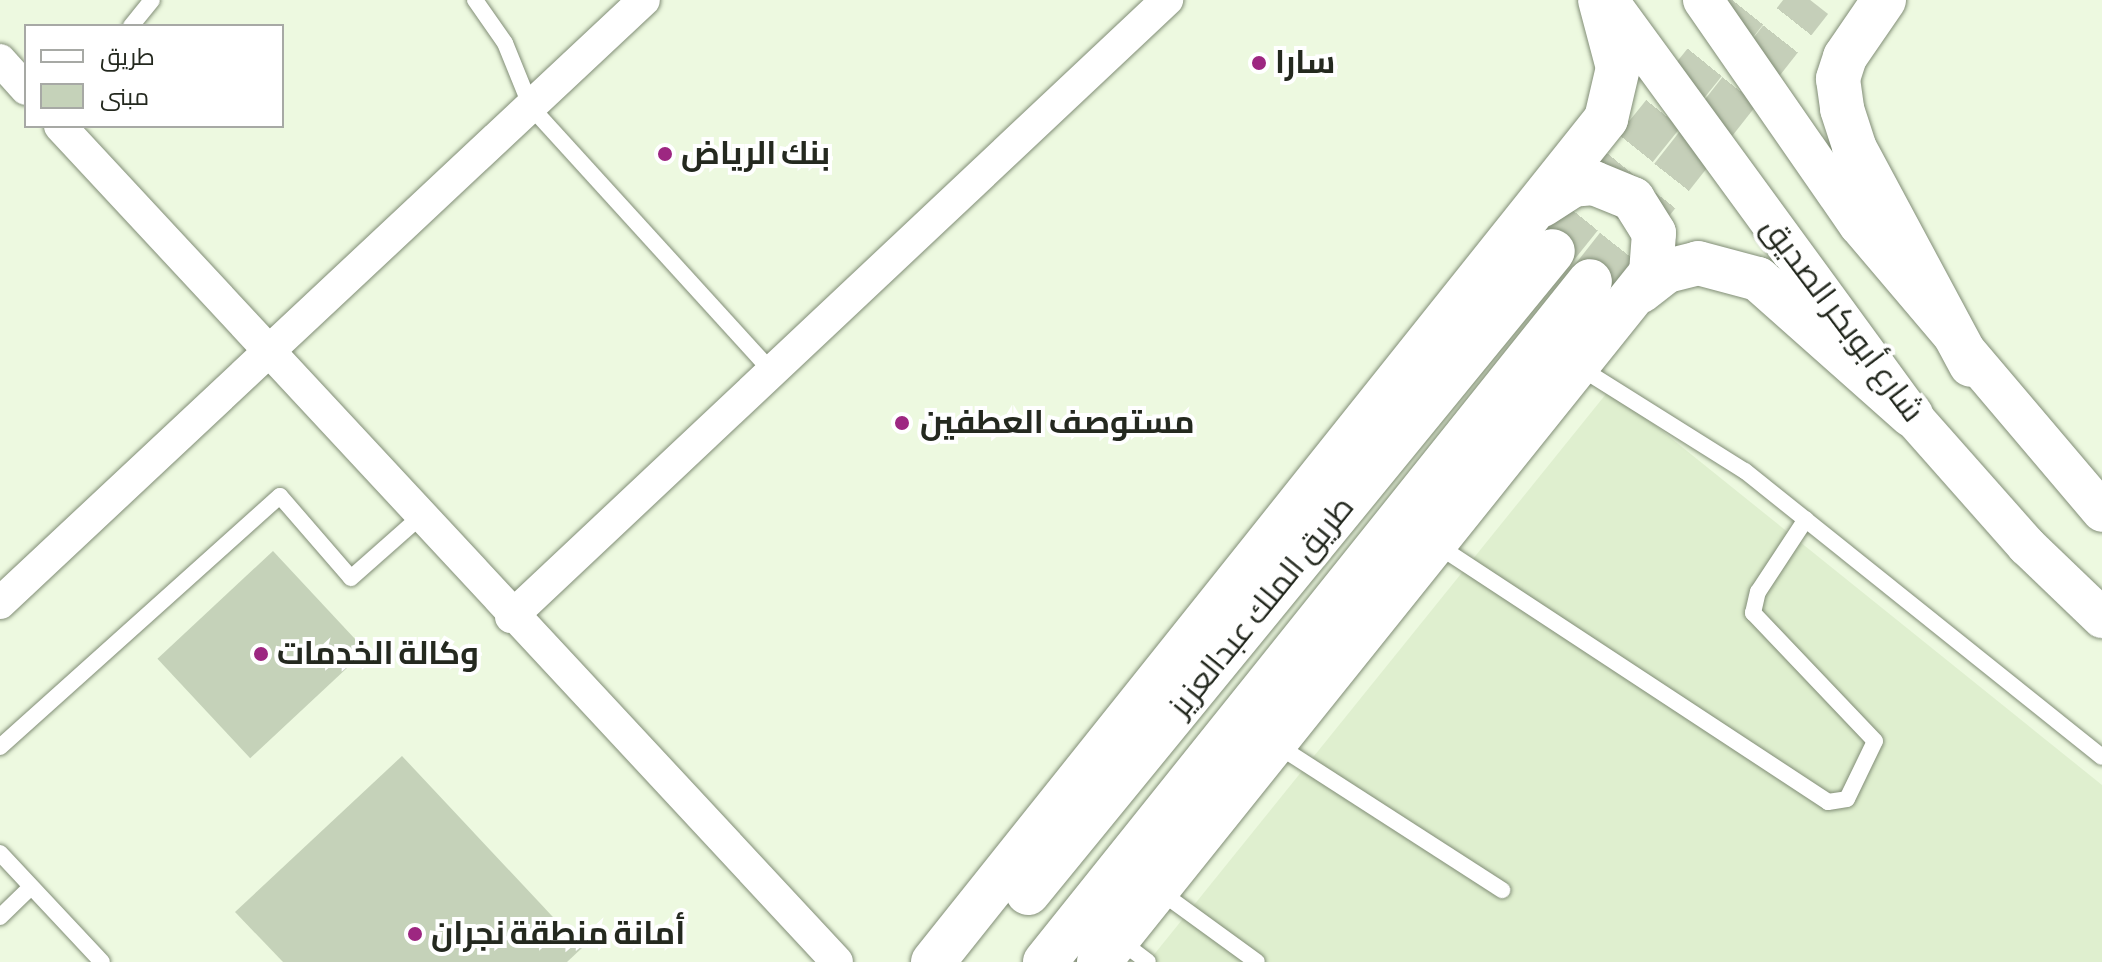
<!DOCTYPE html>
<html>
<head>
<meta charset="utf-8">
<style>
	body { margin:0 }
	#map { position:relative; width:2102px; height:962px; overflow:hidden; background:#edf9e0; font-family:"Alegreya Sans",Cairo,sans-serif }
	div>[style] { position:absolute }
	[style*='--x'] { left:calc(var(--x)*1px); top:calc(var(--y)*1px); width:calc(var(--w)*1px); rotate:calc(var(--a)*1deg) }
	.built>* { inset:0; background:#dfefcf }
	.building>* { inset:0; background:#c5d2b9; transform-origin:0 0 }
	.secondary-tunnel>* { height:44px; margin-top:-22px; transform-origin:0; background:repeating-linear-gradient(90deg,#c5cfb9 0 44px,transparent 0 66px) }
	.roads { filter:drop-shadow(0 0 2px #818d76) drop-shadow(0 0 2px #818d76) }
	.service>* { height:16px; margin:-8px; padding:0 8px; transform-origin:8px; border-radius:8px; background:#fff }
	.minor>* { height:32px; margin:-16px; padding:0 16px; transform-origin:16px; border-radius:16px; background:#fff }
	.tertiary>* { height:40px; margin:-20px; padding:0 20px; transform-origin:20px; border-radius:20px; background:#fff }
	.secondary>* { height:44px; margin:-22px; padding:0 22px; transform-origin:22px; border-radius:22px; background:#fff }
	.dots>* { width:22px; height:22px; translate:-50% -50%; box-sizing:border-box; border:4px solid #fff; border-radius:50% }
	span { translate:-50% -50%; white-space:nowrap; text-align:center; line-height:1.15; -webkit-text-stroke:8px #fff; paint-order:stroke }
	.poi-label { font-size:32px; color:#24291f; font-weight:700 }
	.left { translate:0 -50%; text-align:left }
	.street-label { font-size:32px; color:#24291f }
	.legend { position:absolute; left:24px; top:24px; width:260px; height:104px; box-sizing:border-box; background:#fff; border:2px solid #a7a9a5; margin:0; padding:10px 14px; list-style:none; font-size:24px; color:#24291f }
	.legend li { display:flex; align-items:center; gap:16px; height:40px }
	.legend b { width:40px; border:2px solid #a7a9a5 }
</style>
</head>
<body>
<div id="map">
	<div class="built">
		<i style="clip-path:polygon(1610px 389px,2102px 785px,2102px 962px,1148px 962px)"></i>
	</div>
	<div class="building">
		<i style="left:273px;top:551px;width:136px;height:158px;rotate:47deg"></i>
		<i style="clip-path:polygon(402px 756px,582px 948px,567px 962px,283px 962px,235px 912px)"></i>
	</div>
	<div class="secondary-tunnel">
		<i style="--x:1553;--y:251;--w:322;--a:-51.2"></i>
		<i style="--x:1590;--y:281;--w:357;--a:-51.8"></i>
	</div>
	<div class="roads">
		<div class="service">
			<i style="--x:475;--y:0;--w:52;--a:55.1"></i>
			<i style="--x:505;--y:43;--w:69;--a:67.9"></i>
			<i style="--x:531;--y:107;--w:357;--a:47.7"></i>
			<i style="--x:131;--y:26;--w:33;--a:-51"></i>
			<i style="--x:1579;--y:367;--w:196;--a:32.1"></i>
			<i style="--x:1745;--y:471;--w:457;--a:38.7"></i>
			<i style="--x:1437;--y:545;--w:468;--a:33.3"></i>
			<i style="--x:1828;--y:802;--w:19;--a:-9"></i>
			<i style="--x:1847;--y:799;--w:64;--a:-64.2"></i>
			<i style="--x:1875;--y:741;--w:177;--a:-133.6"></i>
			<i style="--x:1753;--y:613;--w:22;--a:-77"></i>
			<i style="--x:1758;--y:592;--w:87;--a:-56.7"></i>
			<i style="--x:1277;--y:745;--w:268;--a:32.8"></i>
			<i style="--x:0;--y:747;--w:376;--a:-41.9"></i>
			<i style="--x:280;--y:496;--w:108;--a:49.1"></i>
			<i style="--x:351;--y:578;--w:92;--a:-41.5"></i>
			<i style="--x:0;--y:853;--w:149;--a:46.9"></i>
			<i style="--x:1158;--y:890;--w:122;--a:36"></i>
			<i style="--x:0;--y:917;--w:43;--a:-44.1"></i>
			<i style="--x:1119;--y:940;--w:36;--a:37"></i>
		</div>
		<div class="minor">
			<i style="--x:0;--y:60;--w:39;--a:48"></i>
			<i style="--x:60;--y:126;--w:1141;--a:47.09"></i>
			<i style="--x:0;--y:603;--w:882;--a:-43.12"></i>
			<i style="--x:511;--y:617;--w:901;--a:-43.25"></i>
		</div>
		<div class="tertiary">
			<i style="--x:1608;--y:0;--w:514;--a:53.87"></i>
			<i style="--x:1911;--y:415;--w:175;--a:48.5"></i>
			<i style="--x:2027;--y:546;--w:104;--a:43.8"></i>
			<i style="--x:1703;--y:0;--w:274;--a:55.3"></i>
			<i style="--x:1859;--y:225;--w:376;--a:49.7"></i>
		</div>
		<div class="secondary">
			<i style="--x:1884;--y:0;--w:69;--a:124.4"></i>
			<i style="--x:1845;--y:57;--w:23;--a:108"></i>
			<i style="--x:1838;--y:79;--w:30;--a:82"></i>
			<i style="--x:1842;--y:109;--w:40;--a:72"></i>
			<i style="--x:1854;--y:147;--w:247;--a:61.8"></i>
			<i style="--x:1641;--y:291;--w:33;--a:-38"></i>
			<i style="--x:1667;--y:271;--w:32;--a:-14"></i>
			<i style="--x:1698;--y:263;--w:62;--a:14.9"></i>
			<i style="--x:1758;--y:279;--w:205;--a:41.6"></i>
			<i style="--x:1028;--y:893;--w:829;--a:-50.73"></i>
			<i style="--x:933;--y:962;--w:1079;--a:-51.4"></i>
			<i style="--x:1606;--y:119;--w:52;--a:-76.8"></i>
			<i style="--x:1618;--y:68;--w:70;--a:-104.8"></i>
			<i style="--x:1045;--y:962;--w:872;--a:-51.33"></i>
			<i style="--x:1099;--y:962;--w:883;--a:-51.3"></i>
			<i style="--x:1651;--y:273;--w:40;--a:-85.7"></i>
			<i style="--x:1654;--y:233;--w:40;--a:-122"></i>
			<i style="--x:1633;--y:199;--w:42;--a:-157.7"></i>
			<i style="--x:1594;--y:183;--w:21;--a:175"></i>
			<i style="--x:1573;--y:185;--w:37;--a:147"></i>
		</div>
	</div>
	<div class="dots">
		<i style="left:1259px;top:63px;background:#9d2781"></i>
		<i style="left:665px;top:154px;background:#9d2781"></i>
		<i style="left:902px;top:423px;background:#9d2781"></i>
		<i style="left:261px;top:654px;background:#9d2781"></i>
		<i style="left:415px;top:934px;background:#9d2781"></i>
	</div>
	<div class="poi-label">
		<span class="left" style="left:1275px;top:63px">سارا</span>
		<span class="left" style="left:681px;top:154px">بنك الرياض</span>
		<span class="left" style="left:920px;top:423px">مستوصف العطفين</span>
		<span class="left" style="left:277px;top:654px">وكالة الخدمات</span>
		<span class="left" style="left:431px;top:934px">أمانة منطقة نجران</span>
	</div>
	<div class="street-label">
		<span style="left:1842px;top:320px;rotate:53deg">شارع أبوبكر الصديق</span>
		<span style="left:1262px;top:607px;rotate:-51deg">طريق الملك عبدالعزيز</span>
	</div>
	<ul class="legend">
	<li><b style="height:10px;background:#fff"></b>طريق</li>
	<li><b style="height:22px;background:#c5d2b9"></b>مبنى</li>
	</ul>
</div>
</body>
</html>
